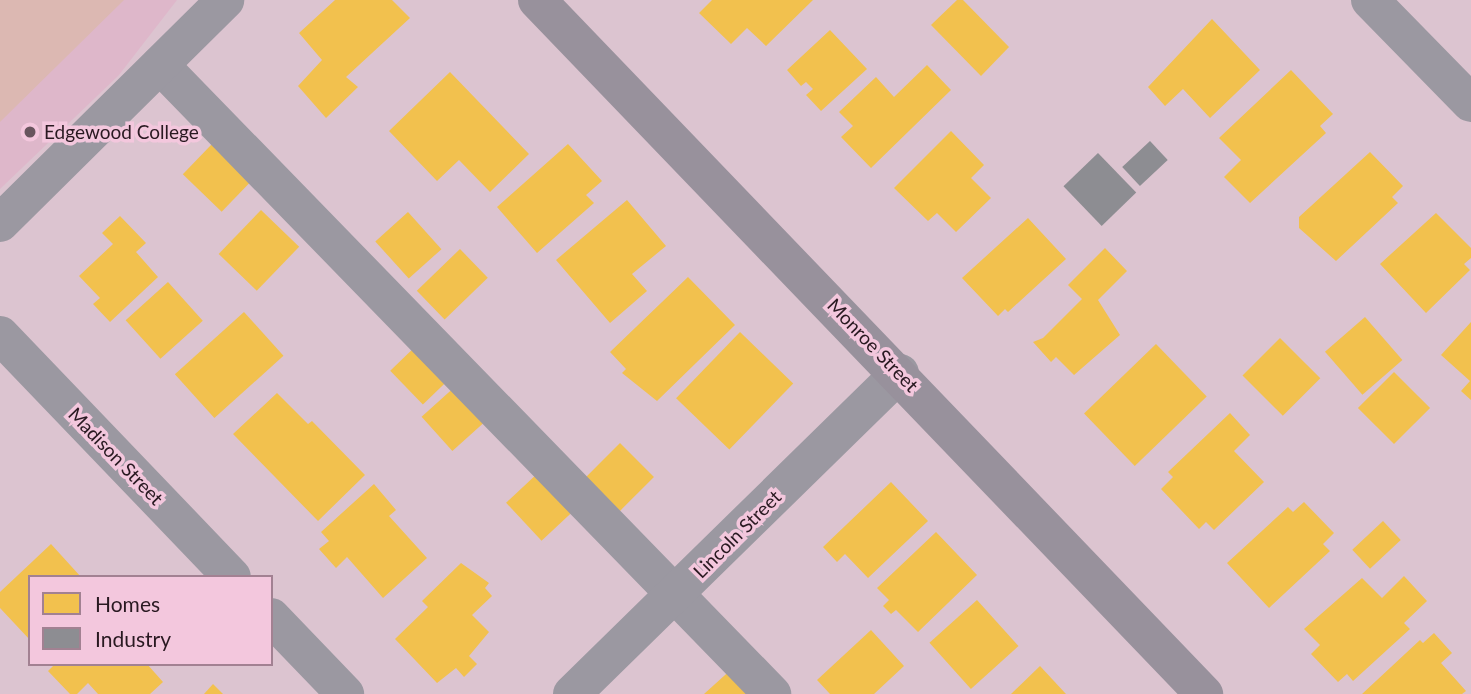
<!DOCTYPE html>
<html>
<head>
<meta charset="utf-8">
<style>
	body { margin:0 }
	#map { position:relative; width:1471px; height:694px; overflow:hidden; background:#dcc4d0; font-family:Lato,sans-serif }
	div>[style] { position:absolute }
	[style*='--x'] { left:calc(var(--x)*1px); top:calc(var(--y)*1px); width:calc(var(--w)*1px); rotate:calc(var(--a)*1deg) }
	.built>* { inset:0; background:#deb7ca }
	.green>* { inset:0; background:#dcb8b2 }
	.homes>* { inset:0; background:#f2c14e; transform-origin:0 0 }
	.industry>* { inset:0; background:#8d8d92; transform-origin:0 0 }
	.minor>* { height:38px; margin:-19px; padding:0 19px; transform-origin:19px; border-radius:19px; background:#9b98a1 }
	.major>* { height:38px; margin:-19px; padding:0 19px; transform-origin:19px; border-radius:19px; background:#98919c }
	.dots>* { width:19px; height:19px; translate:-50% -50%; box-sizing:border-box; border:4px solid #f3c7dd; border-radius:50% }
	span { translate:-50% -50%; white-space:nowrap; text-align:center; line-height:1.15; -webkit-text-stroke:7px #f3c7dd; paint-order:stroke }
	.poi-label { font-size:19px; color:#291921 }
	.left { translate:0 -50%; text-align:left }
	.street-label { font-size:19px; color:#291921 }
	.legend { position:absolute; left:28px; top:575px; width:245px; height:91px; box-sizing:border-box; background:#f3c7dd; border:2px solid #a28192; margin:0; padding:9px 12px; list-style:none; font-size:21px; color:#291921 }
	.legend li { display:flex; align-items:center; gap:14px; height:35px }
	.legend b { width:35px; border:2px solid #a28192 }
</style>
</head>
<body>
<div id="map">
	<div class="built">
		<i style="clip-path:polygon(0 0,177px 0,119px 75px,0 189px)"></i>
	</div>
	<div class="green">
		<i style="clip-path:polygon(0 0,124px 0,0 122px)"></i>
	</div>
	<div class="homes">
		<i style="clip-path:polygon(335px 0,392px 0,410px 18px,346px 77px,358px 87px,326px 118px,298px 86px,322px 60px,299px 33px)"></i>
		<i style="clip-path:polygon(712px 0,813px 0,766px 46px,747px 28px,731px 44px,699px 13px)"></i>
		<i style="clip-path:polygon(957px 0,963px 0,1009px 47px,981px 76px,931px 25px)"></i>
		<i style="clip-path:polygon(1212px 19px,1260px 70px,1210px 118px,1183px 89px,1165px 106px,1148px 87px)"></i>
		<i style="clip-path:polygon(830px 30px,867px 69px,821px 111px,806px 95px,813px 89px,806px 82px,801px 86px,787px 70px)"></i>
		<i style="clip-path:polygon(927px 65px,951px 90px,871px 168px,841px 137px,853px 126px,839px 112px,876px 77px,894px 97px)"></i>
		<i style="clip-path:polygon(1291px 70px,1333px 114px,1320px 126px,1326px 133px,1250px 203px,1224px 177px,1241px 160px,1219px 138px)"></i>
		<i style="clip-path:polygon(450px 72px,529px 154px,490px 192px,459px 160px,437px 181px,389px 131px)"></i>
		<i style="clip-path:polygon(951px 131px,984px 165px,971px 178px,991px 198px,956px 232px,937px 213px,928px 221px,894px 188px)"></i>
		<i style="left:212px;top:144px;width:54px;height:42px;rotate:44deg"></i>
		<i style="clip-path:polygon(568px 144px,602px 181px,586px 195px,594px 203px,537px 253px,497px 207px)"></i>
		<i style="clip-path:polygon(1370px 152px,1403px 186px,1392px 197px,1398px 203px,1336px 261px,1299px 228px,1299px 217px)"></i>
		<i style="clip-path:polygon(627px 200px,666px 246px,632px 274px,647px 291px,610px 323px,556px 260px)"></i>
		<i style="left:261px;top:210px;width:53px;height:61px;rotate:44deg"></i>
		<i style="left:408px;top:212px;width:50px;height:44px;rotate:48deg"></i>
		<i style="clip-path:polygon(1436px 213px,1471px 248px,1471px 258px,1464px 264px,1470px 270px,1426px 313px,1380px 264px)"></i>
		<i style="clip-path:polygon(120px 216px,146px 243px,136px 252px,158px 277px,110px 322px,93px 304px,100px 298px,79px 276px,113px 244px,102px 233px)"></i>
		<i style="clip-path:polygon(1028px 218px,1066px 259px,1008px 312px,1005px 309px,998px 316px,962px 278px)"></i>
		<i style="clip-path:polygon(1105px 248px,1127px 271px,1098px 300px,1120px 335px,1074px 375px,1056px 357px,1051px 362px,1033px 342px,1043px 338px,1082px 299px,1068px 285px)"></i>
		<i style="left:460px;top:249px;width:40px;height:60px;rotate:46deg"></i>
		<i style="clip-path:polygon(688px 277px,735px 325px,657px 401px,622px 373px,626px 369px,610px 352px)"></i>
		<i style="left:168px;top:282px;width:52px;height:57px;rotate:48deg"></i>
		<i style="left:244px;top:312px;width:59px;height:93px;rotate:48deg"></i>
		<i style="left:1365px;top:317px;width:57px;height:53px;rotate:49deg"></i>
		<i style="clip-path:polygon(1471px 322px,1471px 400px,1461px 391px,1470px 381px,1441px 355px)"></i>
		<i style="left:740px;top:332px;width:74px;height:92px;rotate:44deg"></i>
		<i style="left:1280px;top:338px;width:57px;height:53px;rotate:45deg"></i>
		<i style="left:419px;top:343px;width:47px;height:40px;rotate:46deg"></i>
		<i style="left:1156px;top:344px;width:73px;height:100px;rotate:46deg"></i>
		<i style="left:1394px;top:372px;width:51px;height:51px;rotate:45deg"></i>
		<i style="left:458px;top:384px;width:46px;height:49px;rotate:48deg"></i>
		<i style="clip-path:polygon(277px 393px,308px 424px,312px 421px,365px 475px,318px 521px,233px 434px)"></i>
		<i style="clip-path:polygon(1230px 413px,1250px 435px,1234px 451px,1264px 482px,1214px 530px,1206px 522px,1199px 529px,1161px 489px,1173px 477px,1168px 472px)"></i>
		<i style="left:620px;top:443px;width:48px;height:48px;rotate:45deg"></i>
		<i style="left:539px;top:472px;width:52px;height:45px;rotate:47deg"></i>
		<i style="clip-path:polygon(891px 482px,928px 521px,868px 578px,845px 554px,837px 562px,823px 547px)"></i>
		<i style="clip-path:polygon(374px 484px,396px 510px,389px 516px,427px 558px,383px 598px,347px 557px,336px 568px,319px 549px,329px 541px,321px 532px)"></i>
		<i style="clip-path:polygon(1304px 502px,1334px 533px,1323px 544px,1330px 551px,1269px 608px,1227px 563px,1288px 507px,1293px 512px)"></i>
		<i style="left:1383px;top:521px;width:26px;height:42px;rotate:47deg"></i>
		<i style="clip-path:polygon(936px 532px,977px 575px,918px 632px,896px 610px,891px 614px,883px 606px,889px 600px,877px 588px)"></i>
		<i style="clip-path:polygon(51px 544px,81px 577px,30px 577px,30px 640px,0 608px,0 592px)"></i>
		<i style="clip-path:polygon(461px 563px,489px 583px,485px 588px,492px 596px,472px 615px,489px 632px,469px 656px,477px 664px,464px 677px,456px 668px,437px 683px,395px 639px,428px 607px,422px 601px)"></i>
		<i style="clip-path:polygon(1404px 576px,1427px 601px,1404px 623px,1410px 629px,1353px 681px,1347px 674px,1338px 682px,1311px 654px,1320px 645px,1304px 629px,1362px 578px,1382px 598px)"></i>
		<i style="left:977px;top:600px;width:62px;height:64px;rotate:48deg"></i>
		<i style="clip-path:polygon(871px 630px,904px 666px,874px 694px,830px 694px,817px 680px)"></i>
		<i style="clip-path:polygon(1434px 633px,1452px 653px,1441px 663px,1466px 691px,1462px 694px,1362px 694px,1420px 640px,1423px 643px)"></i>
		<i style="clip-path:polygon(55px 664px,147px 664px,163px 682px,150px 694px,98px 694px,88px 683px,77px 694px,70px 694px,48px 671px)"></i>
		<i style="clip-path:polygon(735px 666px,761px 694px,704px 694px)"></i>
		<i style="clip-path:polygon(1040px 666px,1066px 694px,1011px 694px)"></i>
		<i style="clip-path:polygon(213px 684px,223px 694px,204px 694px)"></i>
	</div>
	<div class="industry">
		<i style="left:1150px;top:141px;width:26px;height:38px;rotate:47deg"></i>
		<i style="left:1098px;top:153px;width:55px;height:48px;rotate:46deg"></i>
	</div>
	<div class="minor">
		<i style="--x:1370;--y:0;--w:144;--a:45.6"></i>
		<i style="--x:160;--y:65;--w:878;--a:45.78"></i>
		<i style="--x:0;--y:223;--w:317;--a:-44.7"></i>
		<i style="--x:0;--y:335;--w:335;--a:46.2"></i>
		<i style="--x:271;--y:617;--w:107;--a:46.1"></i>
		<i style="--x:572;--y:694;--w:459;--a:-44.4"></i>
	</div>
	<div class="major">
		<i style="--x:537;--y:0;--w:963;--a:46.14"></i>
	</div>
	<div class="dots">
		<i style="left:30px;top:132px;background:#68555e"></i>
	</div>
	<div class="poi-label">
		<span class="left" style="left:44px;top:132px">Edgewood College</span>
	</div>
	<div class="street-label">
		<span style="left:873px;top:345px;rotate:46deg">Monroe Street</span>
		<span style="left:116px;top:456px;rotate:46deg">Madison Street</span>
		<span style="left:737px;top:534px;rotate:-45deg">Lincoln Street</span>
	</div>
	<ul class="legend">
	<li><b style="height:19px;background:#f2c14e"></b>Homes</li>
	<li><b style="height:19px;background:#8d8d92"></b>Industry</li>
	</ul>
</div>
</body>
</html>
